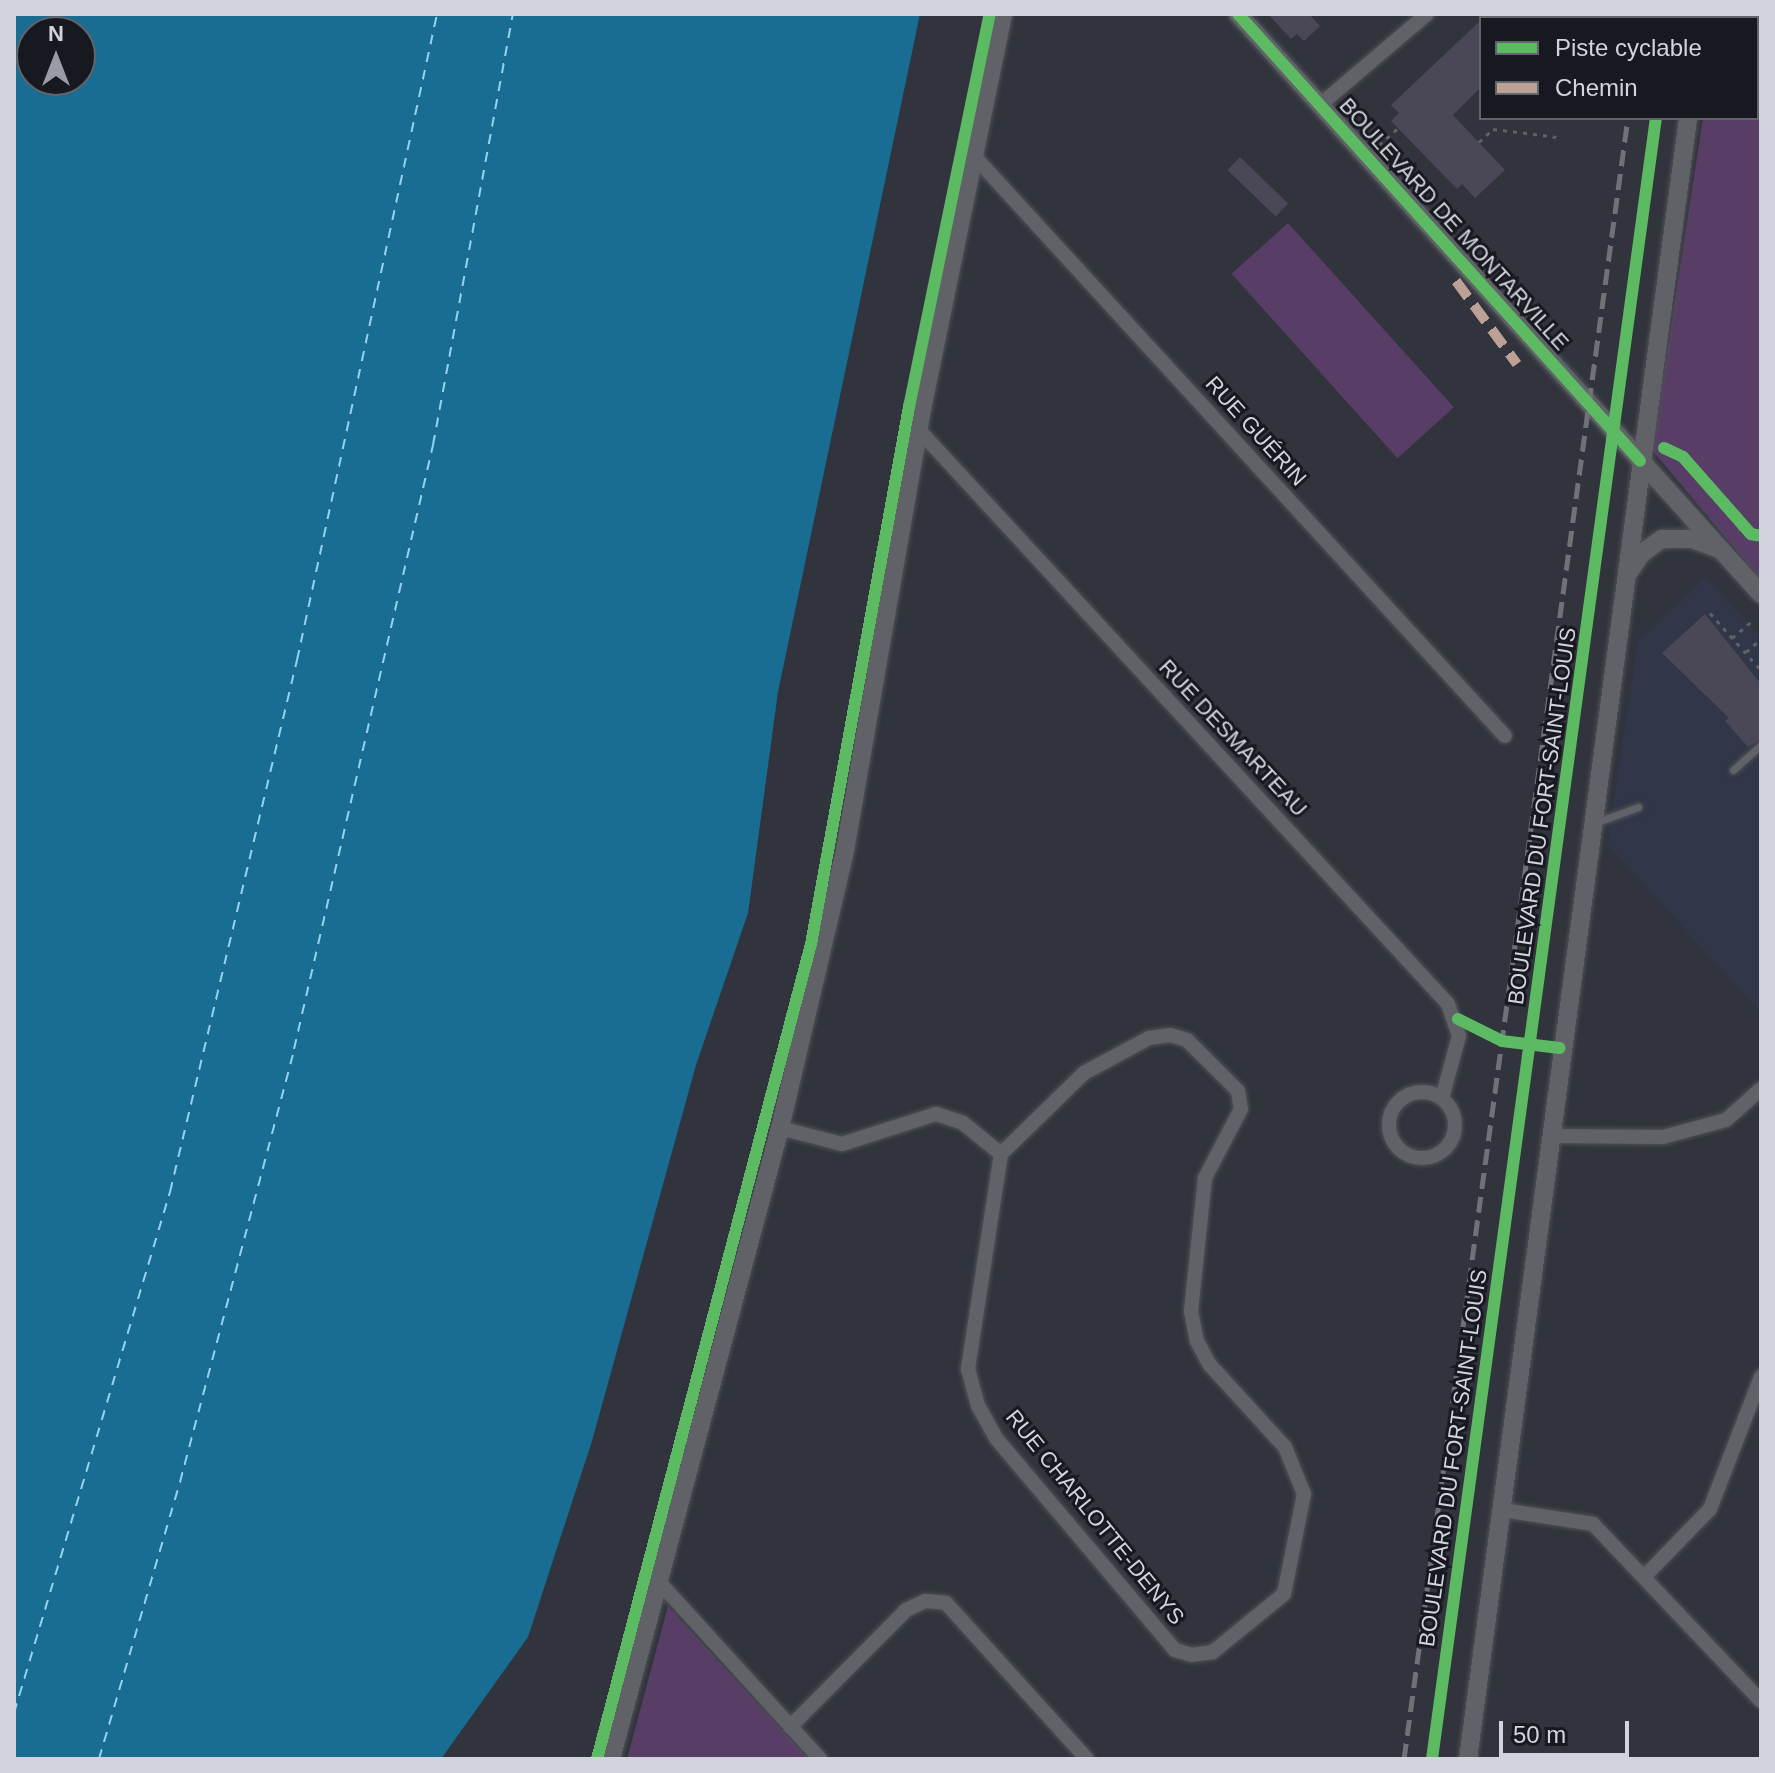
<!DOCTYPE html>
<html>
<head>
<meta charset="utf-8">
<style>
	body { margin:0 }
	#map { position:relative; width:1775px; height:1773px; overflow:hidden; background:#31343c; font-family:Arial,sans-serif }
	div>[style] { position:absolute }
	[style*='--x'] { left:calc(var(--x)*1px); top:calc(var(--y)*1px); width:calc(var(--w)*1px); rotate:calc(var(--a)*1deg) }
	.built>* { inset:0; background:#313648 }
	.green>* { inset:0; background:#583e66; transform-origin:0 0 }
	.water>* { inset:0; background:#196d92 }
	.ferry>* { height:2px; margin-top:-1px; transform-origin:0; background:repeating-linear-gradient(90deg,#94d2f2 0 10px,transparent 0 18px) }
	.building>* { inset:0; background:#4a4857; transform-origin:0 0 }
	.path>* { height:3px; margin-top:-1.5px; transform-origin:0; background:repeating-linear-gradient(90deg,#5f6166 0 4px,transparent 0 10px) }
	.roads { filter:drop-shadow(0 0 2px #4e5157) drop-shadow(0 0 2px #4e5157) }
	.service>* { height:7px; margin:-3.5px; padding:0 3.5px; transform-origin:3.5px; border-radius:3.5px; background:#616268 }
	.minor>* { height:14px; margin:-7px; padding:0 7px; transform-origin:7px; border-radius:7px; background:#616268 }
	.minor>.ring { margin:-7px; padding:0; box-sizing:content-box; background:none; border:14px solid #616268; border-radius:50% }
	.tertiary>* { height:18px; margin:-9px; padding:0 9px; transform-origin:9px; border-radius:9px; background:#616268 }
	.rail>* { height:5px; margin-top:-2.5px; transform-origin:0; background:repeating-linear-gradient(90deg,#717278 0 16px,transparent 0 24px) }
	.quiet>* { height:10px; margin-top:-5px; transform-origin:0; background:repeating-linear-gradient(90deg,#bda197 0 20px,transparent 0 30px) }
	.cycleway>* { height:12px; margin:-6px; padding:0 6px; transform-origin:6px; border-radius:6px; background:#5cba63 }
	span { translate:-50% -50%; white-space:nowrap; text-align:center; line-height:1.15; -webkit-text-stroke:6px #181920; paint-order:stroke }
	.street-label { font-size:22px; color:#d1d4dd }
	.frame { position:absolute; inset:0; border:16px solid #d1d4dd; pointer-events:none }
	.legend { position:absolute; left:1479px; top:16px; width:280px; height:104px; box-sizing:border-box; background:#181920; border:2px solid #62646c; margin:0; padding:10px 14px; list-style:none; font-size:24px; color:#d1d4dd }
	.legend li { display:flex; align-items:center; gap:16px; height:40px }
	.legend b { width:40px; border:2px solid #62646c }
	.north { position:absolute; left:16px; top:16px; width:80px; height:80px; box-sizing:border-box; background:#181920; border:2px solid #62646c; border-radius:50%; rotate:0deg; font-size:22px; font-weight:700; line-height:32px; text-align:center; color:#d1d4dd }
	.north::after { content:''; display:block; margin:auto; width:28px; height:36px; background:#999ca5; clip-path:polygon(50% 0,100% 100%,50% 72%,0 100%) }
	.scale { position:absolute; left:1499px; top:1721px; width:130px; height:36px; box-sizing:border-box; border:4px solid #d1d4dd; border-top:0; padding-left:10px; font-size:24px; line-height:28px; white-space:nowrap; color:#d1d4dd; -webkit-text-stroke:6px #181920; paint-order:stroke }
</style>
</head>
<body>
<div id="map">
	<div class="built">
		<i style="clip-path:polygon(1706px 577px,1761px 638px,1761px 1013px,1607px 844px,1638px 641px)"></i>
	</div>
	<div class="green">
		<i style="clip-path:polygon(1719px 14px,1761px 14px,1761px 580px,1652px 450px,1703px 118px,1757px 118px,1757px 18px)"></i>
		<i style="left:1288px;top:223px;width:248px;height:76px;rotate:48deg"></i>
		<i style="clip-path:polygon(668px 1606px,809px 1759px,627px 1759px)"></i>
	</div>
	<div class="water">
		<i style="clip-path:polygon(evenodd,14px 14px,920px 14px,778px 692px,748px 913px,696px 1065px,592px 1441px,528px 1637px,441px 1759px,14px 1759px,14px 14px,32px 32px,80px 32px,80px 80px,32px 80px,32px 32px)"></i>
	</div>
	<div class="ferry">
		<i style="--x:14;--y:1713;--w:544;--a:-73.33"></i>
		<i style="--x:170;--y:1192;--w:547;--a:-76.57"></i>
		<i style="--x:297;--y:660;--w:661;--a:-77.77"></i>
		<i style="--x:99;--y:1759;--w:289;--a:-73.7"></i>
		<i style="--x:180;--y:1482;--w:448;--a:-75.2"></i>
		<i style="--x:294;--y:1049;--w:620;--a:-77.04"></i>
		<i style="--x:433;--y:445;--w:438;--a:-79.5"></i>
	</div>
	<div class="building">
		<i style="clip-path:polygon(1268px 14px,1309px 14px,1320px 26px,1304px 41px,1297px 34px,1291px 39px)"></i>
		<i style="clip-path:polygon(1481px 20px,1481px 87px,1453px 115px,1505px 170px,1475px 198px,1462px 184px,1457px 189px,1391px 121px,1399px 113px,1391px 105px)"></i>
		<i style="left:1240px;top:157px;width:67px;height:18px;rotate:44deg"></i>
		<i style="clip-path:polygon(1705px 614px,1761px 684px,1761px 739px,1748px 747px,1725px 721px,1729px 718px,1662px 653px)"></i>
	</div>
	<div class="path">
		<i style="--x:1479;--y:142;--w:19;--a:-43"></i>
		<i style="--x:1493;--y:129;--w:64;--a:7.1"></i>
		<i style="--x:1379;--y:145;--w:25;--a:-42"></i>
		<i style="--x:1738;--y:530;--w:7;--a:-34"></i>
		<i style="--x:1710;--y:613;--w:76;--a:48.2"></i>
		<i style="--x:1732;--y:638;--w:25;--a:-40"></i>
		<i style="--x:1746;--y:652;--w:20;--a:-41"></i>
	</div>
	<div class="roads">
		<div class="service">
			<i style="--x:1733;--y:770;--w:38;--a:-42"></i>
			<i style="--x:1597;--y:822;--w:44;--a:-20.1"></i>
		</div>
		<div class="minor">
			<i style="--x:1320;--y:105;--w:140;--a:-40.4"></i>
			<i style="--x:974;--y:156;--w:786;--a:47.53"></i>
			<i style="--x:918;--y:429;--w:782;--a:47.33"></i>
			<i style="--x:1448;--y:1004;--w:34;--a:71"></i>
			<i style="--x:1459;--y:1036;--w:64;--a:105.3"></i>
			<i style="--x:1170;--y:1035;--w:18;--a:16"></i>
			<i style="--x:1187;--y:1040;--w:72;--a:45"></i>
			<i style="--x:1238;--y:1091;--w:18;--a:81"></i>
			<i style="--x:1241;--y:1109;--w:78;--a:117.6"></i>
			<i style="--x:1205;--y:1178;--w:134;--a:96"></i>
			<i style="--x:1191;--y:1311;--w:31;--a:79"></i>
			<i style="--x:1197;--y:1341;--w:27;--a:62"></i>
			<i style="--x:1210;--y:1365;--w:111;--a:47.6"></i>
			<i style="--x:1285;--y:1447;--w:51;--a:68"></i>
			<i style="--x:1304;--y:1494;--w:102;--a:101.3"></i>
			<i style="--x:1284;--y:1594;--w:92;--a:140.8"></i>
			<i style="--x:1213;--y:1652;--w:21;--a:172"></i>
			<i style="--x:1192;--y:1655;--w:18;--a:-164"></i>
			<i style="--x:1175;--y:1650;--w:277;--a:-130.2"></i>
			<i style="--x:996;--y:1438;--w:37;--a:-119"></i>
			<i style="--x:978;--y:1406;--w:38;--a:-105"></i>
			<i style="--x:968;--y:1369;--w:218;--a:-81.3"></i>
			<i style="--x:1001;--y:1154;--w:116;--a:-44.3"></i>
			<i style="--x:1084;--y:1073;--w:74;--a:-28.3"></i>
			<i style="--x:1149;--y:1038;--w:21;--a:-8"></i>
			<i class="ring" style="left:1389px;top:1092px;width:52px;height:52px"></i>
			<i style="--x:780;--y:1128;--w:64;--a:14.5"></i>
			<i style="--x:842;--y:1144;--w:99;--a:-17.7"></i>
			<i style="--x:936;--y:1114;--w:28;--a:18"></i>
			<i style="--x:963;--y:1123;--w:49;--a:39.2"></i>
			<i style="--x:1552;--y:1136;--w:111;--a:0.5"></i>
			<i style="--x:1663;--y:1137;--w:65;--a:-15.1"></i>
			<i style="--x:1726;--y:1120;--w:47;--a:-41.5"></i>
			<i style="--x:1502;--y:1510;--w:92;--a:8.7"></i>
			<i style="--x:1593;--y:1524;--w:244;--a:46.5"></i>
			<i style="--x:1644;--y:1577;--w:95;--a:-45.9"></i>
			<i style="--x:1710;--y:1509;--w:142;--a:-68.9"></i>
			<i style="--x:660;--y:1583;--w:238;--a:47.7"></i>
			<i style="--x:790;--y:1727;--w:165;--a:-45.2"></i>
			<i style="--x:906;--y:1610;--w:21;--a:-25"></i>
			<i style="--x:925;--y:1601;--w:21;--a:5"></i>
			<i style="--x:946;--y:1603;--w:210;--a:47.9"></i>
		</div>
		<div class="tertiary">
			<i style="--x:1238;--y:14;--w:781;--a:47.96"></i>
			<i style="--x:1701;--y:18;--w:4;--a:-76"></i>
			<i style="--x:1629;--y:572;--w:22;--a:-56"></i>
			<i style="--x:1641;--y:554;--w:26;--a:-36"></i>
			<i style="--x:1662;--y:539;--w:30;--a:0"></i>
			<i style="--x:1692;--y:539;--w:29;--a:20"></i>
			<i style="--x:611;--y:1759;--w:653;--a:-75.01"></i>
			<i style="--x:780;--y:1128;--w:285;--a:-76.8"></i>
			<i style="--x:845;--y:850;--w:448;--a:-80.1"></i>
			<i style="--x:922;--y:409;--w:403;--a:-78.4"></i>
			<i style="--x:1468;--y:1759;--w:1656;--a:-82.36"></i>
		</div>
	</div>
	<div class="rail">
		<i style="--x:1642;--y:18;--w:4;--a:-90"></i>
		<i style="--x:1404;--y:1759;--w:1656;--a:-82.23"></i>
	</div>
	<div class="quiet">
		<i style="--x:1456;--y:281;--w:103;--a:53.7"></i>
	</div>
	<div class="cycleway">
		<i style="--x:1238;--y:14;--w:601;--a:48.03"></i>
		<i style="--x:1664;--y:448;--w:21;--a:25"></i>
		<i style="--x:1683;--y:457;--w:103;--a:48.6"></i>
		<i style="--x:1751;--y:534;--w:10;--a:11"></i>
		<i style="--x:1458;--y:1019;--w:49;--a:26.6"></i>
		<i style="--x:1502;--y:1041;--w:58;--a:6.9"></i>
		<i style="--x:597;--y:1759;--w:843;--a:-75.29"></i>
		<i style="--x:811;--y:944;--w:546;--a:-79.66"></i>
		<i style="--x:909;--y:407;--w:401;--a:-78.4"></i>
		<i style="--x:1432;--y:1759;--w:1656;--a:-82.23"></i>
	</div>
	<div class="street-label">
		<span style="left:1454px;top:224px;rotate:48deg">BOULEVARD DE MONTARVILLE</span>
		<span style="left:1256px;top:431px;rotate:48deg">RUE GUÉRIN</span>
		<span style="left:1233px;top:738px;rotate:47deg">RUE DESMARTEAU</span>
		<span style="left:1542px;top:816px;rotate:-82deg">BOULEVARD DU FORT-SAINT-LOUIS</span>
		<span style="left:1453px;top:1458px;rotate:-82deg">BOULEVARD DU FORT-SAINT-LOUIS</span>
		<span style="left:1095px;top:1517px;rotate:51deg">RUE CHARLOTTE-DENYS</span>
	</div>
	<div class="frame"></div>
	<ul class="legend">
	<li><b style="height:10px;background:#5cba63"></b>Piste cyclable</li>
	<li><b style="height:10px;background:#bda197"></b>Chemin</li>
	</ul>
	<div class="north">N</div>
	<div class="scale">50 m</div>
</div>
</body>
</html>
